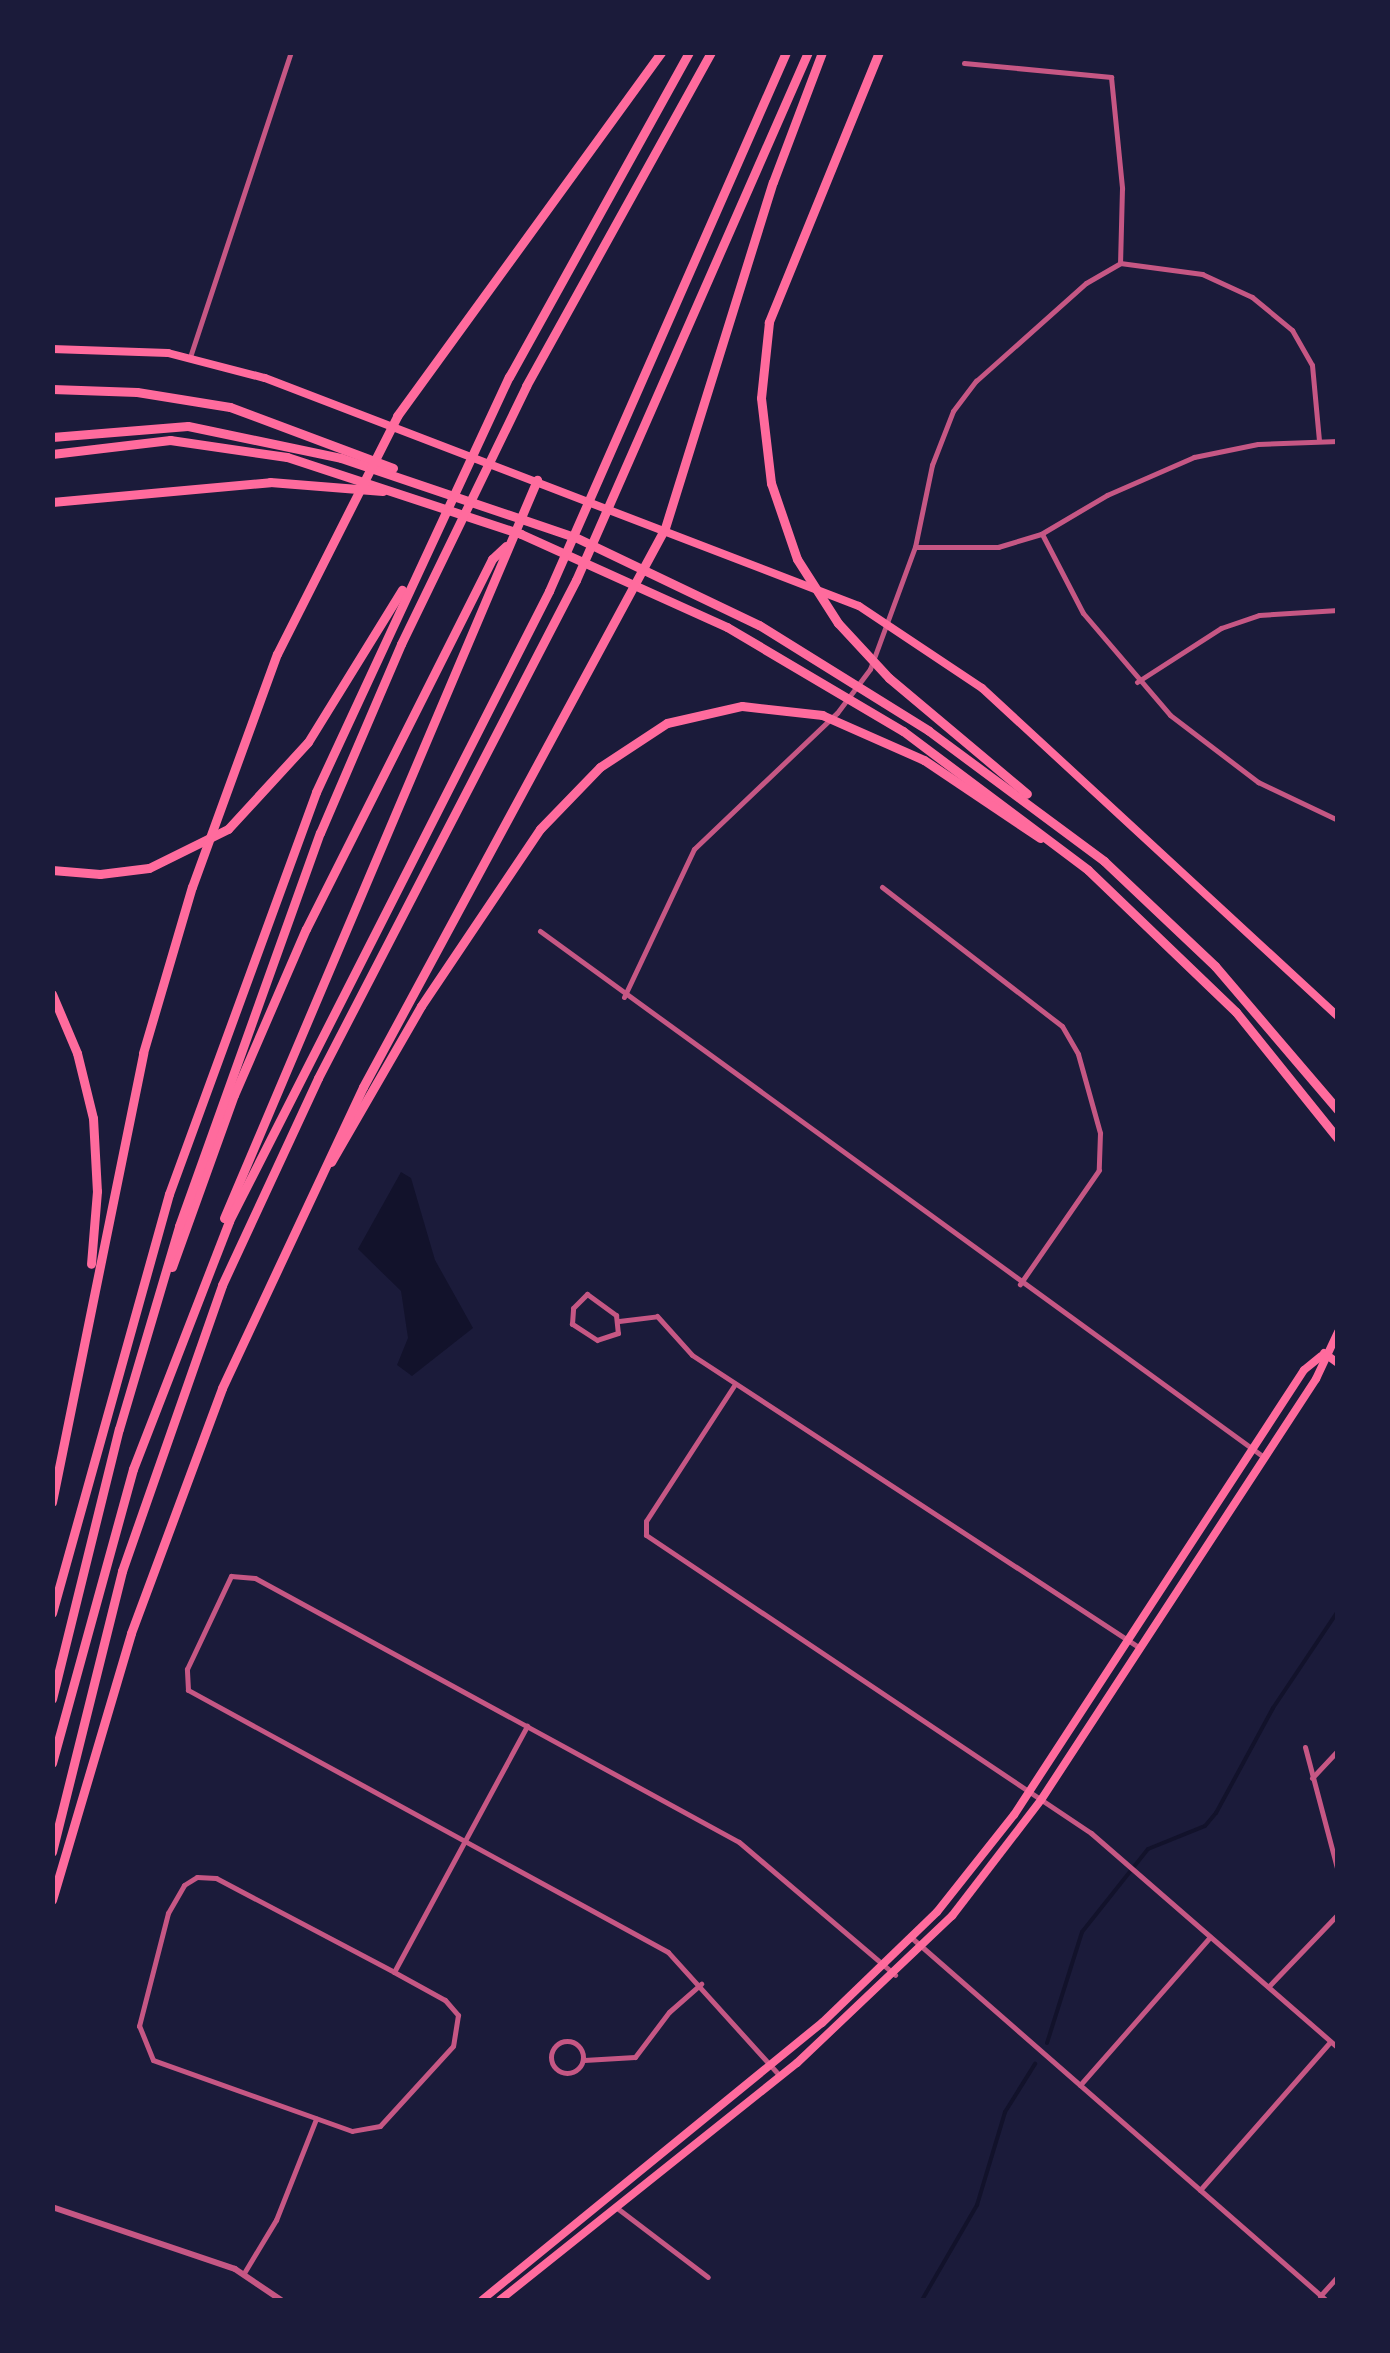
<!DOCTYPE html>
<html>
<head>
<meta charset="utf-8">
<style>
	body { margin:0 }
	#map { position:relative; width:1390px; height:2353px; overflow:hidden; background:#1b1b3a; font-family:Montserrat,sans-serif }
	div>[style] { position:absolute }
	[style*='--x'] { left:calc(var(--x)*1px); top:calc(var(--y)*1px); width:calc(var(--w)*1px); rotate:calc(var(--a)*1deg) }
	.water>* { inset:0; background:#12122b }
	.stream>* { height:4px; margin:-2px; padding:0 2px; transform-origin:2px; border-radius:2px; background:#12122b }
	.minor>* { height:5px; margin:-2.5px; padding:0 2.5px; transform-origin:2.5px; border-radius:2.5px; background:#c65784 }
	.minor>.ring { margin:-2.5px; padding:0; box-sizing:content-box; background:none; border:5px solid #c65784; border-radius:50% }
	.tertiary>* { height:6px; margin:-3px; padding:0 3px; transform-origin:3px; border-radius:3px; background:#c65784 }
	.primary>* { height:8px; margin:-4px; padding:0 4px; transform-origin:4px; border-radius:4px; background:#ff6b9d }
	.motorway>* { height:9px; margin:-4.5px; padding:0 4.5px; transform-origin:4.5px; border-radius:4.5px; background:#ff6b9d }
	span { translate:-50% -50%; white-space:nowrap; text-align:center; line-height:1.15; -webkit-text-stroke:10px #1b1b3a; paint-order:stroke }
	.frame { position:absolute; inset:0; border:55px solid #1b1b3a; pointer-events:none }
</style>
</head>
<body>
<div id="map">
	<div class="water">
		<i style="clip-path:polygon(401px 1172px,411px 1178px,435px 1260px,473px 1328px,412px 1376px,397px 1365px,408px 1338px,401px 1291px,358px 1249px)"></i>
	</div>
	<div class="stream">
		<i style="--x:1047;--y:2043;--w:116;--a:-72.5"></i>
		<i style="--x:1082;--y:1932;--w:106;--a:-51.5"></i>
		<i style="--x:1148;--y:1849;--w:61;--a:-22"></i>
		<i style="--x:1205;--y:1826;--w:17;--a:-50"></i>
		<i style="--x:1216;--y:1813;--w:119;--a:-61.5"></i>
		<i style="--x:1273;--y:1708;--w:117;--a:-56.2"></i>
		<i style="--x:922;--y:2300;--w:110;--a:-59.9"></i>
		<i style="--x:977;--y:2205;--w:97;--a:-73.2"></i>
		<i style="--x:1005;--y:2112;--w:57;--a:-58"></i>
	</div>
	<div class="minor">
		<i style="--x:964;--y:63;--w:148;--a:5.4"></i>
		<i style="--x:1111;--y:77;--w:112;--a:84.3"></i>
		<i style="--x:1122;--y:188;--w:75;--a:91.5"></i>
		<i style="--x:190;--y:357;--w:321;--a:-71.7"></i>
		<i style="--x:1042;--y:534;--w:89;--a:62.6"></i>
		<i style="--x:1083;--y:613;--w:134;--a:49.5"></i>
		<i style="--x:1170;--y:715;--w:111;--a:37.3"></i>
		<i style="--x:1258;--y:782;--w:89;--a:25.4"></i>
		<i style="--x:915;--y:547;--w:83;--a:0"></i>
		<i style="--x:998;--y:547;--w:45;--a:-16.8"></i>
		<i style="--x:1041;--y:534;--w:77;--a:-30.6"></i>
		<i style="--x:1107;--y:495;--w:95;--a:-23.6"></i>
		<i style="--x:1194;--y:457;--w:65;--a:-11.5"></i>
		<i style="--x:1258;--y:444;--w:80;--a:-2.1"></i>
		<i style="--x:1137;--y:682;--w:100;--a:-32.7"></i>
		<i style="--x:1221;--y:628;--w:40;--a:-18.9"></i>
		<i style="--x:1259;--y:615;--w:79;--a:-3.6"></i>
		<i style="--x:882;--y:887;--w:227;--a:37.7"></i>
		<i style="--x:1062;--y:1026;--w:32;--a:60"></i>
		<i style="--x:1078;--y:1054;--w:82;--a:74.4"></i>
		<i style="--x:1100;--y:1133;--w:37;--a:92"></i>
		<i style="--x:1099;--y:1170;--w:139;--a:124.7"></i>
		<i style="--x:540;--y:931;--w:896;--a:36.01"></i>
		<i style="--x:624;--y:997;--w:164;--a:-64.7"></i>
		<i style="--x:694;--y:849;--w:197;--a:-43.6"></i>
		<i style="--x:837;--y:713;--w:55;--a:-53.1"></i>
		<i style="--x:870;--y:669;--w:130;--a:-69.8"></i>
		<i style="--x:915;--y:547;--w:84;--a:-78.3"></i>
		<i style="--x:932;--y:465;--w:58;--a:-68.7"></i>
		<i style="--x:953;--y:411;--w:38;--a:-53"></i>
		<i style="--x:976;--y:381;--w:147;--a:-41.7"></i>
		<i style="--x:1086;--y:283;--w:39;--a:-30"></i>
		<i style="--x:1120;--y:263;--w:83;--a:7.6"></i>
		<i style="--x:1202;--y:274;--w:55;--a:24.7"></i>
		<i style="--x:1252;--y:297;--w:52;--a:39.5"></i>
		<i style="--x:1292;--y:330;--w:40;--a:60.3"></i>
		<i style="--x:1312;--y:365;--w:75;--a:84.7"></i>
		<i style="--x:587;--y:1294;--w:36;--a:36"></i>
		<i style="--x:616;--y:1315;--w:18;--a:84"></i>
		<i style="--x:618;--y:1333;--w:22;--a:162"></i>
		<i style="--x:597;--y:1340;--w:30;--a:-147"></i>
		<i style="--x:572;--y:1324;--w:16;--a:-86"></i>
		<i style="--x:573;--y:1308;--w:20;--a:-45"></i>
		<i style="--x:619;--y:1321;--w:38;--a:-7"></i>
		<i style="--x:657;--y:1316;--w:52;--a:48.1"></i>
		<i style="--x:692;--y:1355;--w:535;--a:33.19"></i>
		<i style="--x:735;--y:1384;--w:163;--a:123"></i>
		<i style="--x:646;--y:1521;--w:14;--a:90"></i>
		<i style="--x:646;--y:1535;--w:536;--a:33.81"></i>
		<i style="--x:1091;--y:1833;--w:327;--a:41"></i>
		<i style="--x:1305;--y:1747;--w:129;--a:75.2"></i>
		<i style="--x:1312;--y:1778;--w:38;--a:-47"></i>
		<i style="--x:197;--y:1877;--w:19;--a:3"></i>
		<i style="--x:216;--y:1878;--w:201;--a:27.8"></i>
		<i style="--x:394;--y:1972;--w:58;--a:28.8"></i>
		<i style="--x:445;--y:2000;--w:20;--a:49"></i>
		<i style="--x:458;--y:2015;--w:31;--a:99"></i>
		<i style="--x:453;--y:2046;--w:108;--a:132.4"></i>
		<i style="--x:380;--y:2126;--w:28;--a:170"></i>
		<i style="--x:352;--y:2131;--w:211;--a:-160.4"></i>
		<i style="--x:153;--y:2060;--w:37;--a:-112"></i>
		<i style="--x:139;--y:2026;--w:117;--a:-75.6"></i>
		<i style="--x:168;--y:1913;--w:32;--a:-60"></i>
		<i style="--x:184;--y:1885;--w:15;--a:-32"></i>
		<i style="--x:913;--y:1939;--w:549;--a:41.16"></i>
		<i style="--x:394;--y:1972;--w:280;--a:-61.6"></i>
		<i style="--x:1269;--y:1986;--w:100;--a:-46.2"></i>
		<i class="ring" style="left:551px;top:2041px;width:27px;height:27px"></i>
		<i style="--x:584;--y:2060;--w:51;--a:-3.4"></i>
		<i style="--x:635;--y:2057;--w:56;--a:-52.9"></i>
		<i style="--x:669;--y:2012;--w:43;--a:-41.2"></i>
		<i style="--x:780;--y:2076;--w:167;--a:-132.1"></i>
		<i style="--x:668;--y:1952;--w:547;--a:-151.37"></i>
		<i style="--x:188;--y:1690;--w:21;--a:-93"></i>
		<i style="--x:187;--y:1669;--w:103;--a:-64.7"></i>
		<i style="--x:231;--y:1576;--w:24;--a:5"></i>
		<i style="--x:255;--y:1578;--w:551;--a:28.61"></i>
		<i style="--x:739;--y:1842;--w:205;--a:40.4"></i>
		<i style="--x:1080;--y:2085;--w:197;--a:-48.7"></i>
		<i style="--x:1200;--y:2190;--w:197;--a:-48.7"></i>
		<i style="--x:617;--y:2208;--w:114;--a:37.2"></i>
		<i style="--x:244;--y:2273;--w:62;--a:-58.9"></i>
		<i style="--x:276;--y:2220;--w:109;--a:-68.4"></i>
		<i style="--x:1320;--y:2296;--w:27;--a:-48"></i>
	</div>
	<div class="tertiary">
		<i style="--x:52;--y:2207;--w:193;--a:18.7"></i>
		<i style="--x:235;--y:2269;--w:55;--a:34"></i>
	</div>
	<div class="primary">
		<i style="--x:52;--y:349;--w:116;--a:2"></i>
		<i style="--x:168;--y:353;--w:100;--a:14.5"></i>
		<i style="--x:265;--y:378;--w:636;--a:21"></i>
		<i style="--x:859;--y:606;--w:148;--a:33.7"></i>
		<i style="--x:982;--y:688;--w:485;--a:42.7"></i>
		<i style="--x:1324;--y:1353;--w:17;--a:36"></i>
		<i style="--x:482;--y:2300;--w:439;--a:-39.2"></i>
		<i style="--x:822;--y:2023;--w:160;--a:-44"></i>
		<i style="--x:937;--y:1912;--w:124;--a:-51.6"></i>
		<i style="--x:1014;--y:1815;--w:531;--a:-56.91"></i>
		<i style="--x:1304;--y:1370;--w:22;--a:-39"></i>
		<i style="--x:500;--y:2300;--w:380;--a:-38.6"></i>
		<i style="--x:797;--y:2063;--w:214;--a:-43.5"></i>
		<i style="--x:952;--y:1916;--w:146;--a:-52.5"></i>
		<i style="--x:1041;--y:1800;--w:503;--a:-56.85"></i>
		<i style="--x:1316;--y:1379;--w:52;--a:-64.9"></i>
	</div>
	<div class="motorway">
		<i style="--x:879;--y:52;--w:292;--a:112.2"></i>
		<i style="--x:769;--y:322;--w:76;--a:96"></i>
		<i style="--x:761;--y:398;--w:86;--a:83.3"></i>
		<i style="--x:771;--y:483;--w:80;--a:71.1"></i>
		<i style="--x:797;--y:559;--w:76;--a:57.4"></i>
		<i style="--x:838;--y:623;--w:75;--a:47.2"></i>
		<i style="--x:889;--y:678;--w:180;--a:40"></i>
		<i style="--x:52;--y:389;--w:85;--a:2"></i>
		<i style="--x:137;--y:392;--w:94;--a:9.2"></i>
		<i style="--x:230;--y:407;--w:174;--a:20.5"></i>
		<i style="--x:52;--y:437;--w:136;--a:-4.6"></i>
		<i style="--x:188;--y:426;--w:156;--a:11.8"></i>
		<i style="--x:341;--y:458;--w:247;--a:18.7"></i>
		<i style="--x:575;--y:537;--w:204;--a:25.6"></i>
		<i style="--x:759;--y:625;--w:200;--a:31.9"></i>
		<i style="--x:929;--y:731;--w:218;--a:36.6"></i>
		<i style="--x:1104;--y:861;--w:153;--a:43.4"></i>
		<i style="--x:1215;--y:966;--w:189;--a:49.5"></i>
		<i style="--x:52;--y:454;--w:119;--a:-6.8"></i>
		<i style="--x:170;--y:440;--w:118;--a:8.3"></i>
		<i style="--x:287;--y:457;--w:246;--a:18.2"></i>
		<i style="--x:521;--y:534;--w:226;--a:24.3"></i>
		<i style="--x:727;--y:627;--w:204;--a:30.6"></i>
		<i style="--x:903;--y:731;--w:231;--a:36.9"></i>
		<i style="--x:1088;--y:870;--w:205;--a:43.8"></i>
		<i style="--x:1236;--y:1012;--w:163;--a:51.2"></i>
		<i style="--x:52;--y:502;--w:219;--a:-5.2"></i>
		<i style="--x:270;--y:482;--w:113;--a:4.6"></i>
		<i style="--x:52;--y:870;--w:48;--a:4.8"></i>
		<i style="--x:100;--y:874;--w:49;--a:-7"></i>
		<i style="--x:149;--y:868;--w:88;--a:-26.3"></i>
		<i style="--x:228;--y:829;--w:118;--a:-47.4"></i>
		<i style="--x:308;--y:742;--w:179;--a:-58.3"></i>
		<i style="--x:52;--y:994;--w:64;--a:67"></i>
		<i style="--x:77;--y:1053;--w:67;--a:76.2"></i>
		<i style="--x:93;--y:1118;--w:73;--a:86.9"></i>
		<i style="--x:97;--y:1191;--w:73;--a:94.7"></i>
		<i style="--x:331;--y:1162;--w:180;--a:-60"></i>
		<i style="--x:421;--y:1006;--w:213;--a:-56.1"></i>
		<i style="--x:540;--y:829;--w:86;--a:-45.9"></i>
		<i style="--x:600;--y:767;--w:80;--a:-33.3"></i>
		<i style="--x:667;--y:723;--w:77;--a:-12.8"></i>
		<i style="--x:742;--y:706;--w:81;--a:6.4"></i>
		<i style="--x:822;--y:715;--w:111;--a:23.8"></i>
		<i style="--x:924;--y:760;--w:140;--a:33.9"></i>
		<i style="--x:224;--y:1218;--w:802;--a:-67.02"></i>
		<i style="--x:172;--y:1267;--w:183;--a:-70.2"></i>
		<i style="--x:234;--y:1095;--w:181;--a:-66.6"></i>
		<i style="--x:306;--y:929;--w:414;--a:-63.3"></i>
		<i style="--x:492;--y:559;--w:19;--a:-43"></i>
		<i style="--x:52;--y:1502;--w:458;--a:-78.5"></i>
		<i style="--x:143;--y:1053;--w:173;--a:-73.6"></i>
		<i style="--x:192;--y:887;--w:248;--a:-70"></i>
		<i style="--x:277;--y:654;--w:267;--a:-63.2"></i>
		<i style="--x:397;--y:416;--w:450;--a:-54"></i>
		<i style="--x:52;--y:1613;--w:435;--a:-74.4"></i>
		<i style="--x:169;--y:1194;--w:428;--a:-69.9"></i>
		<i style="--x:316;--y:792;--w:458;--a:-65.1"></i>
		<i style="--x:509;--y:377;--w:372;--a:-61"></i>
		<i style="--x:52;--y:1699;--w:278;--a:-76.1"></i>
		<i style="--x:119;--y:1429;--w:212;--a:-73.5"></i>
		<i style="--x:179;--y:1226;--w:418;--a:-70.3"></i>
		<i style="--x:320;--y:833;--w:206;--a:-66.8"></i>
		<i style="--x:401;--y:644;--w:287;--a:-64.1"></i>
		<i style="--x:526;--y:386;--w:382;--a:-61"></i>
		<i style="--x:52;--y:1763;--w:305;--a:-74.6"></i>
		<i style="--x:133;--y:1469;--w:266;--a:-68.8"></i>
		<i style="--x:229;--y:1221;--w:707;--a:-63.07"></i>
		<i style="--x:549;--y:591;--w:589;--a:-66.26"></i>
		<i style="--x:52;--y:1852;--w:290;--a:-76"></i>
		<i style="--x:122;--y:1571;--w:303;--a:-70.7"></i>
		<i style="--x:222;--y:1285;--w:228;--a:-65.1"></i>
		<i style="--x:318;--y:1078;--w:561;--a:-62.61"></i>
		<i style="--x:576;--y:580;--w:577;--a:-66.28"></i>
		<i style="--x:52;--y:1900;--w:278;--a:-73.5"></i>
		<i style="--x:131;--y:1633;--w:261;--a:-69.6"></i>
		<i style="--x:222;--y:1388;--w:332;--a:-64.9"></i>
		<i style="--x:363;--y:1087;--w:635;--a:-61.62"></i>
		<i style="--x:665;--y:528;--w:362;--a:-72.7"></i>
		<i style="--x:773;--y:182;--w:139;--a:-69.3"></i>
	</div>
	<div class="frame"></div>
</div>
</body>
</html>
